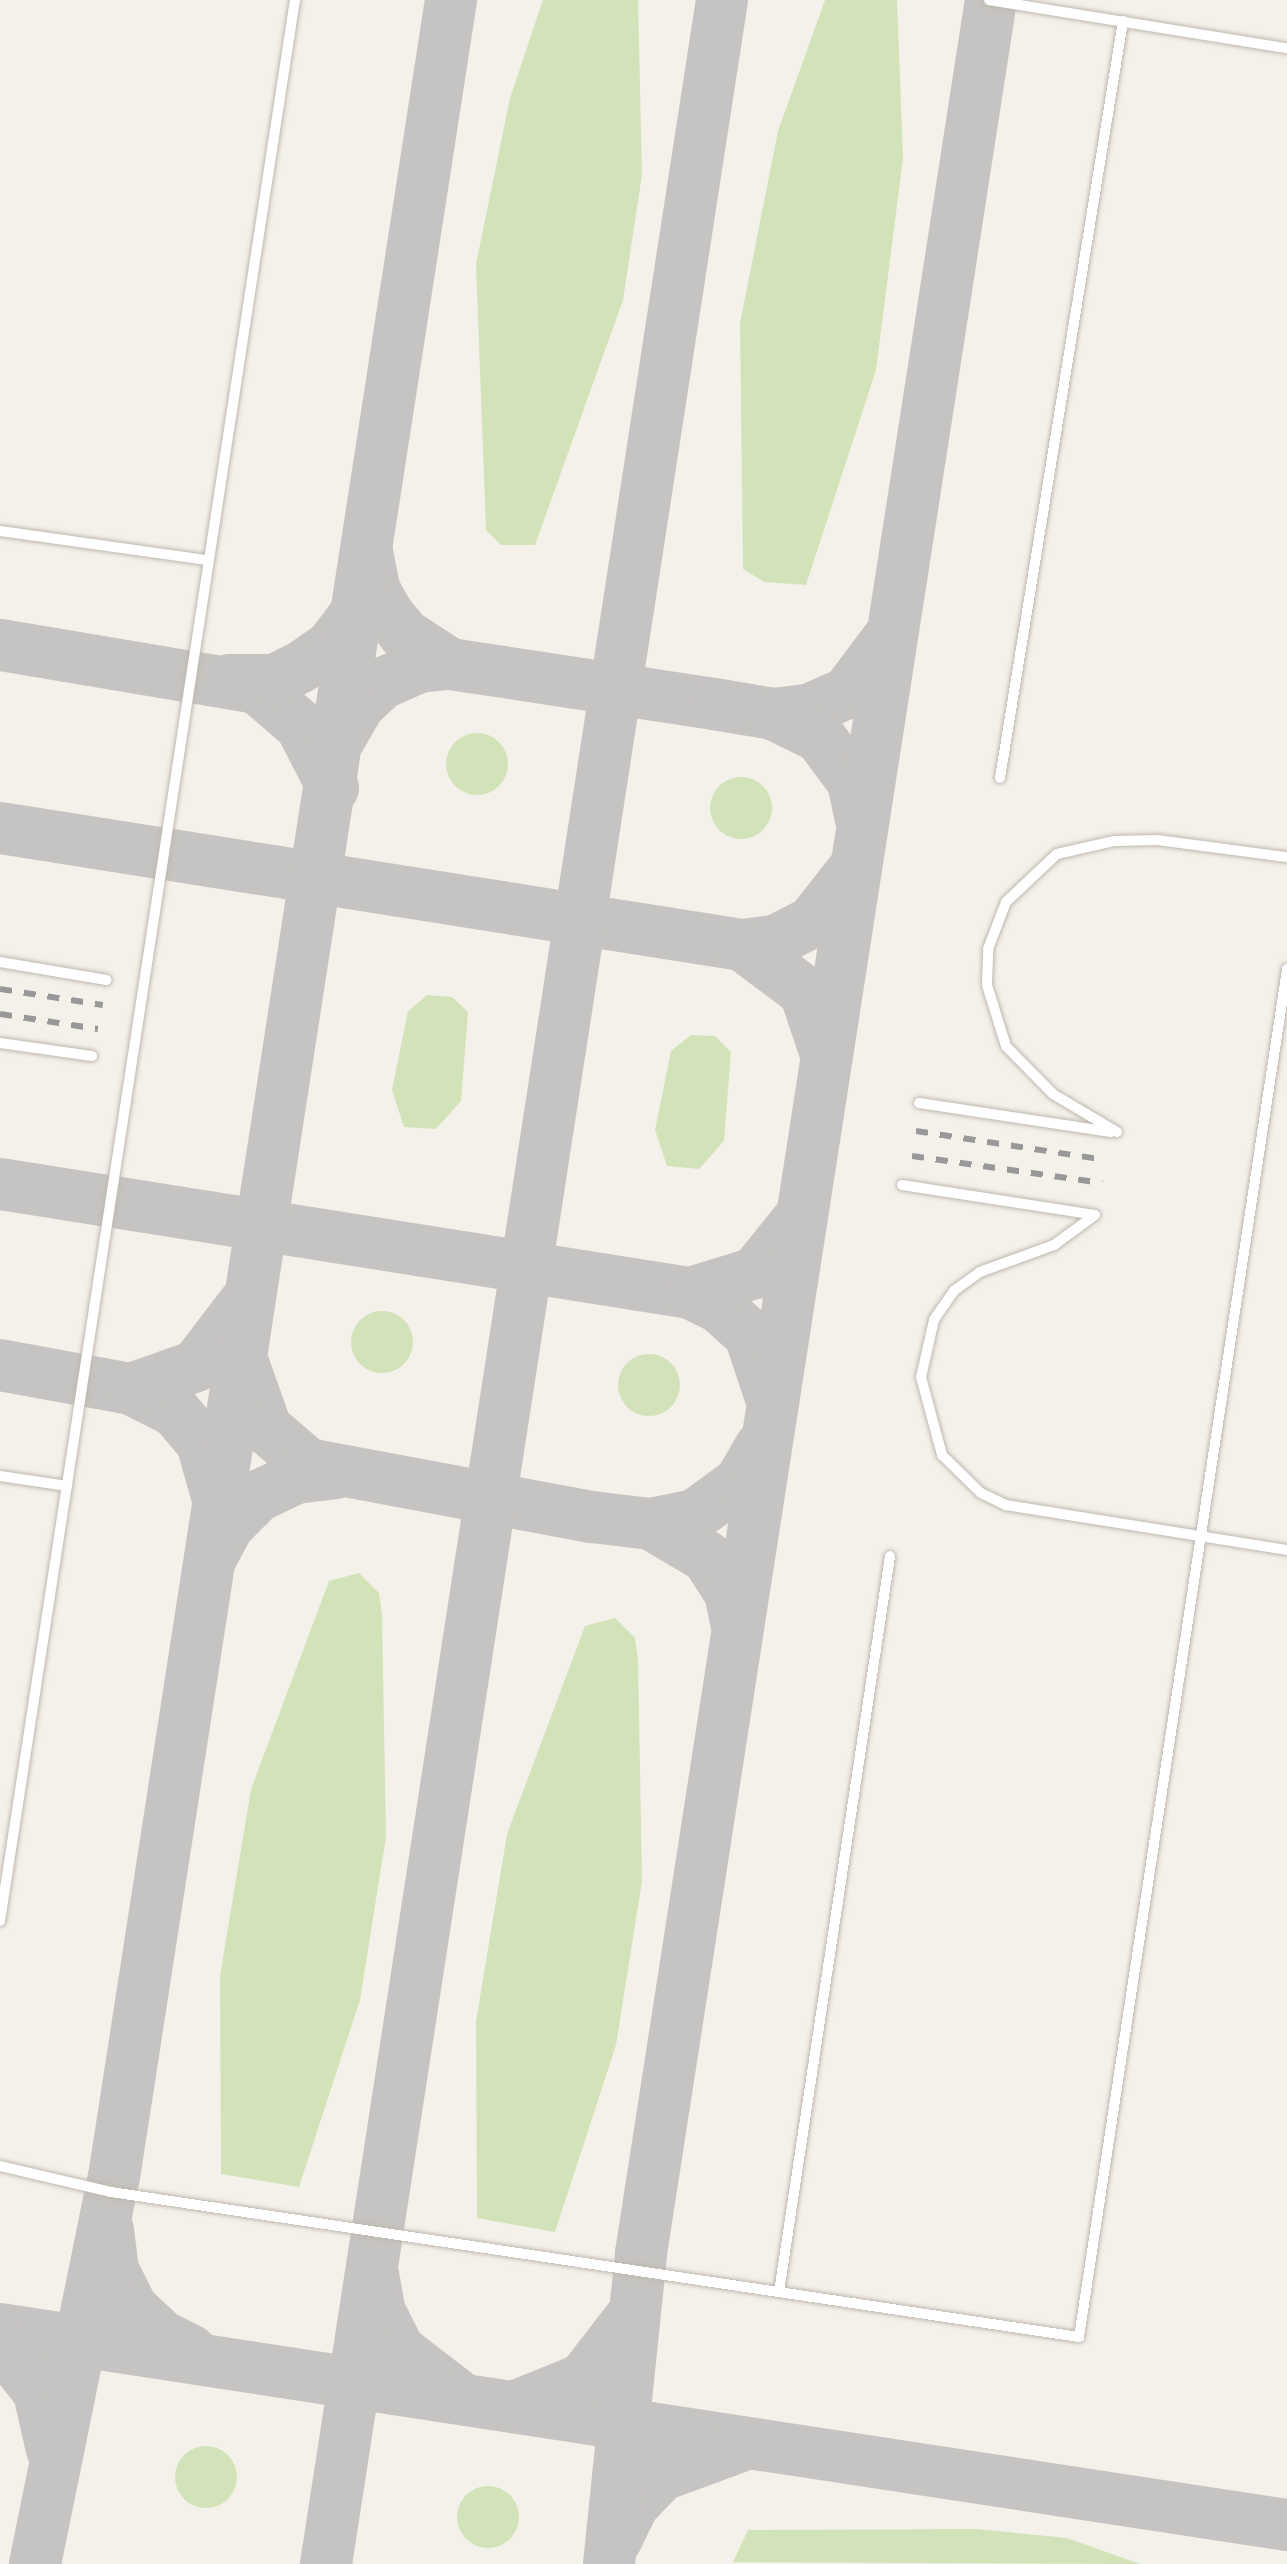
<!DOCTYPE html>
<html>
<head>
<meta charset="utf-8">
<style>
	body { margin:0 }
	#map { position:relative; width:1287px; height:2564px; overflow:hidden; background:#f4f1eb; font-family:Jost,sans-serif }
	div>[style] { position:absolute }
	[style*='--x'] { left:calc(var(--x)*1px); top:calc(var(--y)*1px); width:calc(var(--w)*1px); rotate:calc(var(--a)*1deg) }
	.green>* { inset:0; background:#d3e3b9 }
	.round { border-radius:50% }
	.taxiway>* { height:52px; margin:-26px; padding:0 26px; transform-origin:26px; border-radius:26px; background:#c6c4c2 }
	.roads { filter:drop-shadow(0 0 2px #beb8af) drop-shadow(0 0 2px #beb8af) }
	.lane>* { height:10px; margin:-5px; padding:0 5px; transform-origin:5px; border-radius:5px; background:#fff }
	.rail>* { height:6px; margin-top:-3px; transform-origin:0; background:repeating-linear-gradient(90deg,#989898 0 12px,transparent 0 24px) }
	span { translate:-50% -50%; white-space:nowrap; text-align:center; line-height:1.15; -webkit-text-stroke:9px #fff; paint-order:stroke }
</style>
</head>
<body>
<div id="map">
	<div class="green">
		<i style="clip-path:polygon(543px 0,638px 0,642px 175px,623px 300px,535px 545px,501px 545px,486px 530px,476px 264px,510px 98px)"></i>
		<i style="clip-path:polygon(825px 0,897px 0,903px 158px,876px 370px,806px 585px,764px 582px,743px 569px,740px 323px,778px 131px)"></i>
		<i class="round" style="left:446px;top:733px;width:62px;height:62px"></i>
		<i class="round" style="left:710px;top:777px;width:62px;height:62px"></i>
		<i style="clip-path:polygon(427px 995px,452px 997px,468px 1012px,461px 1101px,436px 1129px,404px 1127px,392px 1090px,408px 1011px)"></i>
		<i style="clip-path:polygon(691px 1035px,715px 1036px,731px 1052px,724px 1141px,699px 1169px,667px 1166px,655px 1130px,671px 1051px)"></i>
		<i class="round" style="left:351px;top:1311px;width:62px;height:62px"></i>
		<i class="round" style="left:618px;top:1354px;width:62px;height:62px"></i>
		<i style="clip-path:polygon(359px 1573px,379px 1593px,382px 1615px,386px 1837px,360px 2000px,299px 2187px,221px 2174px,220px 1976px,251px 1789px,329px 1581px)"></i>
		<i style="clip-path:polygon(615px 1618px,635px 1638px,638px 1660px,642px 1881px,616px 2045px,555px 2232px,477px 2218px,476px 2021px,507px 1834px,585px 1626px)"></i>
		<i class="round" style="left:175px;top:2446px;width:62px;height:62px"></i>
		<i class="round" style="left:457px;top:2486px;width:62px;height:62px"></i>
		<i style="clip-path:polygon(977px 2529px,1067px 2538px,1140px 2564px,733px 2562px,748px 2530px)"></i>
	</div>
	<div class="taxiway">
		<i style="--x:367;--y:552;--w:38;--a:79"></i>
		<i style="--x:374;--y:589;--w:29;--a:61"></i>
		<i style="--x:388;--y:614;--w:26;--a:51"></i>
		<i style="--x:404;--y:634;--w:55;--a:33.1"></i>
		<i style="--x:0;--y:645;--w:261;--a:9.5"></i>
		<i style="--x:257;--y:688;--w:58;--a:40.8"></i>
		<i style="--x:301;--y:726;--w:70;--a:62.7"></i>
		<i style="--x:229;--y:680;--w:46;--a:0"></i>
		<i style="--x:275;--y:680;--w:29;--a:-27"></i>
		<i style="--x:301;--y:667;--w:38;--a:-35"></i>
		<i style="--x:332;--y:645;--w:35;--a:-53"></i>
		<i style="--x:773;--y:714;--w:35;--a:-7"></i>
		<i style="--x:808;--y:710;--w:43;--a:-23.6"></i>
		<i style="--x:847;--y:693;--w:70;--a:-53.1"></i>
		<i style="--x:340;--y:738;--w:38;--a:-60"></i>
		<i style="--x:359;--y:705;--w:33;--a:-43"></i>
		<i style="--x:383;--y:683;--w:39;--a:-24"></i>
		<i style="--x:419;--y:667;--w:31;--a:-6"></i>
		<i style="--x:450;--y:664;--w:267;--a:8.6"></i>
		<i style="--x:714;--y:704;--w:60;--a:9.6"></i>
		<i style="--x:773;--y:714;--w:52;--a:26.1"></i>
		<i style="--x:820;--y:737;--w:56;--a:53.7"></i>
		<i style="--x:853;--y:782;--w:39;--a:78"></i>
		<i style="--x:0;--y:828;--w:751;--a:8.96"></i>
		<i style="--x:742;--y:945;--w:33;--a:-7"></i>
		<i style="--x:775;--y:941;--w:42;--a:-27.2"></i>
		<i style="--x:812;--y:922;--w:66;--a:-51.7"></i>
		<i style="--x:742;--y:945;--w:79;--a:36.7"></i>
		<i style="--x:805;--y:992;--w:65;--a:71.3"></i>
		<i style="--x:0;--y:1184;--w:699;--a:8.98"></i>
		<i style="--x:690;--y:1293;--w:32;--a:26"></i>
		<i style="--x:719;--y:1307;--w:42;--a:42.1"></i>
		<i style="--x:750;--y:1335;--w:66;--a:71.6"></i>
		<i style="--x:690;--y:1293;--w:68;--a:-17.1"></i>
		<i style="--x:755;--y:1273;--w:73;--a:-51.1"></i>
		<i style="--x:243;--y:1363;--w:69;--a:70.5"></i>
		<i style="--x:266;--y:1428;--w:55;--a:40.6"></i>
		<i style="--x:308;--y:1464;--w:289;--a:10.6"></i>
		<i style="--x:592;--y:1517;--w:59;--a:6.8"></i>
		<i style="--x:651;--y:1524;--w:45;--a:-11.6"></i>
		<i style="--x:695;--y:1515;--w:56;--a:-36.3"></i>
		<i style="--x:740;--y:1482;--w:42;--a:-59.7"></i>
		<i style="--x:0;--y:1365;--w:133;--a:10.4"></i>
		<i style="--x:131;--y:1389;--w:49;--a:26.6"></i>
		<i style="--x:175;--y:1411;--w:42;--a:49.8"></i>
		<i style="--x:202;--y:1443;--w:55;--a:74.2"></i>
		<i style="--x:131;--y:1389;--w:69;--a:-19.5"></i>
		<i style="--x:196;--y:1366;--w:79;--a:-52.7"></i>
		<i style="--x:651;--y:1524;--w:65;--a:30.5"></i>
		<i style="--x:707;--y:1557;--w:43;--a:57.4"></i>
		<i style="--x:730;--y:1593;--w:33;--a:78"></i>
		<i style="--x:212;--y:1556;--w:34;--a:-62"></i>
		<i style="--x:228;--y:1526;--w:42;--a:-45"></i>
		<i style="--x:258;--y:1496;--w:42;--a:-25.3"></i>
		<i style="--x:296;--y:1478;--w:39;--a:-7"></i>
		<i style="--x:108;--y:2230;--w:40;--a:82.9"></i>
		<i style="--x:113;--y:2270;--w:42;--a:63.4"></i>
		<i style="--x:132;--y:2308;--w:41;--a:43"></i>
		<i style="--x:162;--y:2336;--w:33;--a:27"></i>
		<i style="--x:373;--y:2274;--w:39;--a:80"></i>
		<i style="--x:380;--y:2312;--w:42;--a:63.4"></i>
		<i style="--x:399;--y:2350;--w:76;--a:37.5"></i>
		<i style="--x:0;--y:2329;--w:1302;--a:8.66"></i>
		<i style="--x:0;--y:2343;--w:63;--a:51.5"></i>
		<i style="--x:39;--y:2392;--w:59;--a:77.4"></i>
		<i style="--x:516;--y:2406;--w:72;--a:-21.9"></i>
		<i style="--x:583;--y:2379;--w:83;--a:-52.3"></i>
		<i style="--x:616;--y:2540;--w:39;--a:-64"></i>
		<i style="--x:633;--y:2505;--w:42;--a:-46"></i>
		<i style="--x:662;--y:2475;--w:81;--a:-20.2"></i>
		<i style="--x:35;--y:2564;--w:395;--a:-78.5"></i>
		<i style="--x:114;--y:2177;--w:2203;--a:-81.2"></i>
		<i style="--x:326;--y:2564;--w:2594;--a:-81.22"></i>
		<i style="--x:609;--y:2564;--w:313;--a:-84.1"></i>
		<i style="--x:641;--y:2253;--w:2280;--a:-81.17"></i>
	</div>
	<div class="roads">
		<div class="lane">
			<i style="--x:989;--y:0;--w:302;--a:9.2"></i>
			<i style="--x:0;--y:531;--w:208;--a:8"></i>
			<i style="--x:1000;--y:778;--w:767;--a:-80.77"></i>
			<i style="--x:0;--y:962;--w:108;--a:9.6"></i>
			<i style="--x:0;--y:1043;--w:93;--a:8"></i>
			<i style="--x:919;--y:1103;--w:194;--a:8.6"></i>
			<i style="--x:1117;--y:1132;--w:74;--a:-149.3"></i>
			<i style="--x:1053;--y:1094;--w:67;--a:-134.4"></i>
			<i style="--x:1006;--y:1046;--w:64;--a:-107.3"></i>
			<i style="--x:987;--y:985;--w:36;--a:-88"></i>
			<i style="--x:988;--y:949;--w:50;--a:-69"></i>
			<i style="--x:1006;--y:902;--w:70;--a:-43.3"></i>
			<i style="--x:1057;--y:854;--w:58;--a:-12.8"></i>
			<i style="--x:1114;--y:841;--w:43;--a:-1.3"></i>
			<i style="--x:1157;--y:840;--w:131;--a:7.5"></i>
			<i style="--x:902;--y:1185;--w:195;--a:8.8"></i>
			<i style="--x:1095;--y:1215;--w:51;--a:143.8"></i>
			<i style="--x:1054;--y:1245;--w:79;--a:160"></i>
			<i style="--x:980;--y:1272;--w:32;--a:144"></i>
			<i style="--x:954;--y:1291;--w:35;--a:125"></i>
			<i style="--x:934;--y:1320;--w:58;--a:102.8"></i>
			<i style="--x:921;--y:1377;--w:81;--a:74.9"></i>
			<i style="--x:942;--y:1455;--w:54;--a:44.3"></i>
			<i style="--x:981;--y:1493;--w:28;--a:26"></i>
			<i style="--x:1006;--y:1505;--w:285;--a:9.1"></i>
			<i style="--x:0;--y:1476;--w:68;--a:8.5"></i>
			<i style="--x:0;--y:1921;--w:1944;--a:-81.27"></i>
			<i style="--x:0;--y:2166;--w:114;--a:13.2"></i>
			<i style="--x:111;--y:2192;--w:979;--a:8.52"></i>
			<i style="--x:1079;--y:2337;--w:1384;--a:-81.35"></i>
			<i style="--x:779;--y:2292;--w:744;--a:-81.42"></i>
		</div>
	</div>
	<div class="rail">
		<i style="--x:0;--y:989;--w:104;--a:8.8"></i>
		<i style="--x:0;--y:1014;--w:99;--a:8.7"></i>
		<i style="--x:916;--y:1131;--w:191;--a:8.7"></i>
		<i style="--x:912;--y:1156;--w:192;--a:8.1"></i>
	</div>
</div>
</body>
</html>
